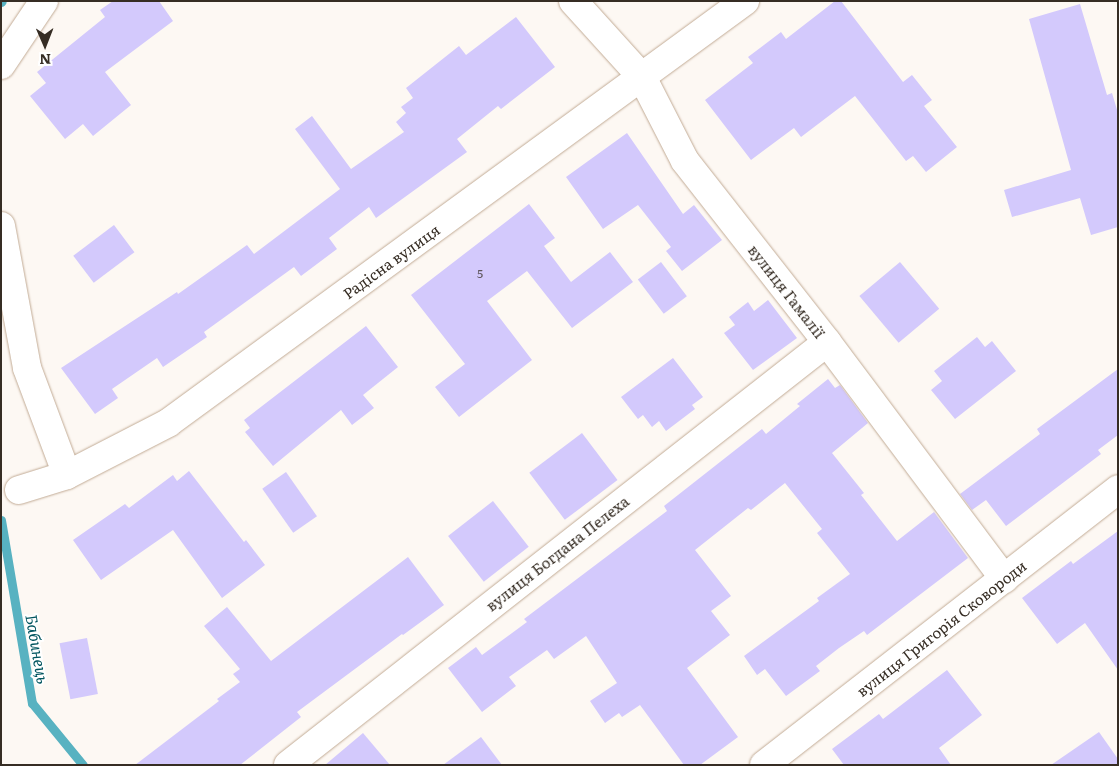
<!DOCTYPE html>
<html>
<head>
<meta charset="utf-8">
<style>
	body { margin:0 }
	#map { position:relative; width:1119px; height:766px; overflow:hidden; background:#fdf8f3; font-family:Literata,serif }
	div>[style] { position:absolute }
	[style*='--x'] { left:calc(var(--x)*1px); top:calc(var(--y)*1px); width:calc(var(--w)*1px); rotate:calc(var(--a)*1deg) }
	.stream>* { height:9px; margin:-4.5px; padding:0 4.5px; transform-origin:4.5px; border-radius:4.5px; background:#58b2c1 }
	.building>* { inset:0; background:#d3c9fc; transform-origin:0 0 }
	.roads { filter:drop-shadow(0 0 1px #c2ab95) drop-shadow(0 0 1px #c2ab95) }
	.minor>* { height:28px; margin:-14px; padding:0 14px; transform-origin:14px; border-radius:14px; background:#fff }
	span { translate:-50% -50%; white-space:nowrap; text-align:center; line-height:1.15; -webkit-text-stroke:4px #fff; paint-order:stroke }
	.number-label { font-size:12px; color:#5d545a }
	.number-label span { -webkit-text-stroke-width:0 }
	.street-label { font-size:15px; color:#362d24 }
	.water-label { font-size:16px; color:#00545e; font-style:italic }
	.frame { position:absolute; inset:0; border:2px solid #362d24; pointer-events:none }
	.north { position:absolute; left:20px; top:20px; width:50px; height:50px; -webkit-text-stroke:4px #fff; paint-order:stroke; rotate:179deg; font-size:14px; font-weight:700; line-height:20px; text-align:center; color:#362d24 }
	.north::after { content:''; display:block; margin:auto; width:18px; height:22px; background:#362d24; clip-path:polygon(50% 0,100% 100%,50% 72%,0 100%) }
</style>
</head>
<body>
<div id="map">
	<div class="stream">
		<i style="--x:1;--y:2;--w:1;--a:-45"></i>
		<i style="--x:1;--y:520;--w:186;--a:80.4"></i>
		<i style="--x:32;--y:703;--w:80;--a:50.6"></i>
	</div>
	<div class="building">
		<i style="clip-path:polygon(113px 1px,159px 1px,173px 21px,105px 72px,131px 105px,93px 136px,83px 124px,65px 139px,30px 96px,46px 83px,37px 72px,105px 17px,100px 10px)"></i>
		<i style="clip-path:polygon(835px 1px,841px 1px,903px 82px,912px 75px,932px 100px,924px 106px,957px 147px,926px 172px,913px 156px,906px 161px,855px 96px,801px 137px,794px 128px,751px 160px,705px 100px,753px 63px,748px 57px,781px 32px,786px 39px)"></i>
		<i style="clip-path:polygon(1080px 4px,1107px 95px,1112px 93px,1118px 113px,1118px 227px,1091px 235px,1080px 198px,1012px 217px,1004px 190px,1071px 170px,1029px 19px)"></i>
		<i style="clip-path:polygon(516px 17px,555px 67px,501px 109px,498px 106px,457px 139px,467px 152px,376px 218px,369px 207px,329px 238px,337px 249px,301px 276px,294px 267px,204px 332px,207px 337px,163px 367px,157px 358px,112px 389px,118px 398px,95px 414px,61px 368px,177px 292px,178px 294px,247px 245px,254px 254px,340px 189px,295px 129px,312px 116px,351px 169px,404px 132px,396px 122px,406px 113px,401px 107px,413px 98px,406px 88px,459px 46px,466px 55px)"></i>
		<i style="clip-path:polygon(627px 133px,683px 214px,694px 205px,722px 240px,682px 271px,666px 251px,671px 247px,638px 205px,603px 229px,566px 177px)"></i>
		<i style="clip-path:polygon(529px 204px,555px 238px,544px 246px,571px 282px,610px 252px,633px 282px,572px 328px,527px 271px,487px 301px,532px 360px,459px 417px,435px 387px,465px 364px,411px 295px)"></i>
		<i style="left:114px;top:225px;width:34px;height:51px;rotate:53deg"></i>
		<i style="left:661px;top:262px;width:43px;height:29px;rotate:53deg"></i>
		<i style="left:900px;top:262px;width:61px;height:53px;rotate:50deg"></i>
		<i style="clip-path:polygon(768px 300px,797px 338px,753px 370px,724px 333px,735px 325px,729px 317px,748px 302px,754px 311px)"></i>
		<i style="clip-path:polygon(366px 326px,398px 367px,363px 395px,374px 408px,352px 425px,341px 410px,273px 466px,245px 432px,250px 428px,244px 420px)"></i>
		<i style="clip-path:polygon(977px 337px,985px 347px,992px 341px,1016px 371px,955px 419px,931px 390px,942px 381px,934px 371px)"></i>
		<i style="clip-path:polygon(673px 358px,703px 397px,692px 405px,695px 409px,666px 431px,659px 421px,652px 427px,643px 415px,638px 419px,621px 397px)"></i>
		<i style="clip-path:polygon(1118px 369px,1118px 435px,1098px 450px,1101px 454px,1006px 526px,986px 500px,972px 510px,960px 494px,1040px 434px,1037px 429px)"></i>
		<i style="clip-path:polygon(828px 379px,835px 388px,840px 385px,868px 423px,832px 453px,864px 493px,861px 495px,897px 541px,934px 512px,968px 558px,867px 635px,864px 631px,839px 648px,816px 666px,820px 671px,786px 696px,765px 669px,757px 675px,744px 656px,819px 601px,817px 598px,850px 574px,817px 533px,822px 529px,785px 483px,751px 510px,748px 508px,695px 550px,731px 596px,711px 611px,730px 635px,687px 668px,738px 737px,700px 765px,684px 765px,640px 705px,622px 717px,619px 713px,605px 723px,590px 701px,617px 683px,586px 636px,554px 659px,547px 650px,509px 677px,516px 686px,482px 712px,448px 668px,476px 647px,482px 655px,527px 622px,524px 619px,667px 511px,664px 506px,762px 429px,766px 434px,800px 406px,797px 404px)"></i>
		<i style="left:582px;top:433px;width:59px;height:66px;rotate:53deg"></i>
		<i style="clip-path:polygon(189px 471px,244px 542px,246px 540px,265px 565px,222px 598px,173px 530px,101px 580px,73px 540px,125px 504px,129px 508px,173px 475px,177px 481px)"></i>
		<i style="left:286px;top:472px;width:54px;height:29px;rotate:55deg"></i>
		<i style="left:493px;top:501px;width:58px;height:57px;rotate:52deg"></i>
		<i style="clip-path:polygon(1118px 531px,1118px 670px,1085px 623px,1057px 644px,1022px 598px,1071px 561px,1073px 564px)"></i>
		<i style="clip-path:polygon(408px 557px,444px 605px,403px 635px,402px 634px,297px 712px,301px 717px,240px 765px,135px 765px,219px 701px,217px 699px,240px 682px,233px 674px,240px 669px,204px 626px,227px 607px,271px 661px)"></i>
		<i style="left:87px;top:638px;width:57px;height:28px;rotate:79deg"></i>
		<i style="clip-path:polygon(947px 670px,982px 715px,939px 748px,951px 765px,844px 765px,832px 749px,879px 714px,883px 719px)"></i>
		<i style="clip-path:polygon(1099px 732px,1118px 759px,1118px 765px,1051px 765px)"></i>
		<i style="clip-path:polygon(363px 733px,390px 765px,325px 765px)"></i>
		<i style="clip-path:polygon(481px 737px,502px 765px,443px 765px)"></i>
	</div>
	<div class="roads">
		<div class="minor">
			<i style="--x:573;--y:1;--w:103;--a:47.8"></i>
			<i style="--x:642;--y:77;--w:94;--a:62.9"></i>
			<i style="--x:685;--y:161;--w:230;--a:51.9"></i>
			<i style="--x:827;--y:342;--w:296;--a:53.2"></i>
			<i style="--x:1;--y:65;--w:77;--a:-56.1"></i>
			<i style="--x:1;--y:226;--w:144;--a:79.6"></i>
			<i style="--x:27;--y:368;--w:114;--a:69.5"></i>
			<i style="--x:19;--y:490;--w:50;--a:-17.4"></i>
			<i style="--x:67;--y:475;--w:114;--a:-27.2"></i>
			<i style="--x:168;--y:423;--w:715;--a:-36.18"></i>
			<i style="--x:288;--y:765;--w:685;--a:-38.12"></i>
			<i style="--x:764;--y:765;--w:449;--a:-37.9"></i>
		</div>
	</div>
	<div class="number-label">
		<span style="left:480px;top:274px">5</span>
	</div>
	<div class="street-label">
		<span style="left:391px;top:261px;rotate:-36deg">Радісна вулиця</span>
		<span style="left:787px;top:291px;rotate:52deg">вулиця Гамалії</span>
		<span style="left:557px;top:553px;rotate:-38deg">вулиця Богдана Пелеха</span>
		<span style="left:941px;top:628px;rotate:-38deg">вулиця Григорія Сковороди</span>
	</div>
	<div class="water-label">
		<span style="left:38px;top:649px;rotate:80deg">Бабинець</span>
	</div>
	<div class="frame"></div>
	<div class="north">N</div>
</div>
</body>
</html>
